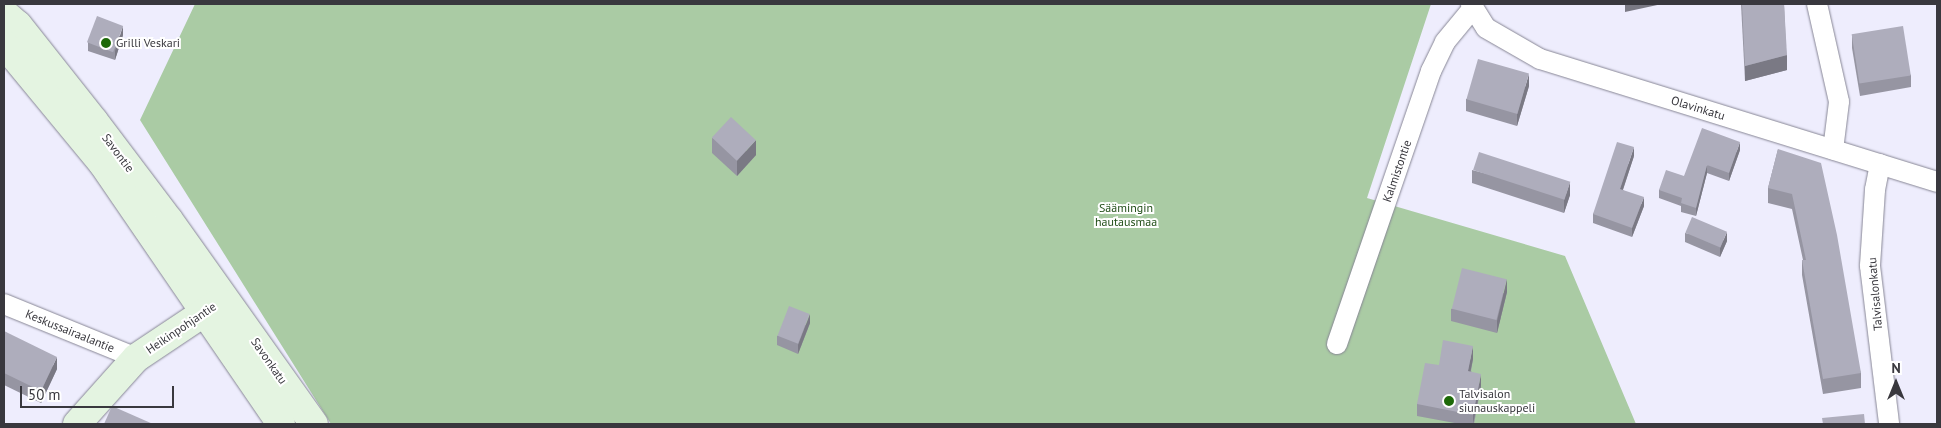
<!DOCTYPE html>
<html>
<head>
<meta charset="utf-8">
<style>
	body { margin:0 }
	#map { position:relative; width:1941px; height:428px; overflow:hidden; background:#eeedfd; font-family:"PT Sans",sans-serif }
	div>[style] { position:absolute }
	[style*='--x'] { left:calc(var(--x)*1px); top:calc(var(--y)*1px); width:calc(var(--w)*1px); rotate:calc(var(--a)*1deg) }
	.green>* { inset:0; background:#aacba4 }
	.roads { filter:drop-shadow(0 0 1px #878695) drop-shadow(0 0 1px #878695) }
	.street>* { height:20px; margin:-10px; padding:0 10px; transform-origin:10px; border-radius:10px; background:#fff }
	.secondary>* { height:28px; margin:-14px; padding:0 14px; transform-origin:14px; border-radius:14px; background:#e4f4e1 }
	.wall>* { inset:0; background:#9695a2 }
	.shaded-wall>* { inset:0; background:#7a7984 }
	.building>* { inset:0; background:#aeadbc; transform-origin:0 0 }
	.dots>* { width:14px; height:14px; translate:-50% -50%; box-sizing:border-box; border:2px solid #fff; border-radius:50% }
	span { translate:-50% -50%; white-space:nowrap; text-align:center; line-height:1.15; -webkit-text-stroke:4px #fff; paint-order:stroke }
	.poi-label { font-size:12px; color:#39383e }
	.left { translate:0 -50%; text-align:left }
	.street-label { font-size:12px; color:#39383e }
	.park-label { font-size:12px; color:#214e18 }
	.frame { position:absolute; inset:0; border:5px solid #39383e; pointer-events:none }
	.north { position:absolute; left:1871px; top:358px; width:50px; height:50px; -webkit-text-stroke:4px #fff; paint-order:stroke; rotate:0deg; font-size:14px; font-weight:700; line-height:20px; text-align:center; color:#39383e }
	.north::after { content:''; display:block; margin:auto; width:18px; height:22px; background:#39383e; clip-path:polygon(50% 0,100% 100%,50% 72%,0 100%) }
	.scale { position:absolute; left:20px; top:386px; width:154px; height:22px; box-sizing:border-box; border:2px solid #39383e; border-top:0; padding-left:6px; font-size:15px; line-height:18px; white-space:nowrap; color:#39383e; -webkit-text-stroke:4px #fff; paint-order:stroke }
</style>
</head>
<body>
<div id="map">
	<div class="green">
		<i style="clip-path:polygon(195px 4px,1431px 4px,1367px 198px,1565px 256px,1636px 424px,331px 424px,140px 120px)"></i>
	</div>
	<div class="roads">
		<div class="street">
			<i style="--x:1471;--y:4;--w:28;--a:58"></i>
			<i style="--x:1486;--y:28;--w:62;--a:29.9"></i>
			<i style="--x:1540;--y:59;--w:416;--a:17.2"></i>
			<i style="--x:1817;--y:4;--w:100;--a:77.3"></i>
			<i style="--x:1839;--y:102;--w:48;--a:97.1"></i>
			<i style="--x:1880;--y:164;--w:26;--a:101"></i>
			<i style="--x:1875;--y:190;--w:76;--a:93.8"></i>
			<i style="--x:1870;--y:266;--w:159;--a:83.1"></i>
			<i style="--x:4;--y:304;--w:143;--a:22.2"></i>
			<i style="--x:1337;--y:344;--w:289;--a:-71"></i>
			<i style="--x:1431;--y:71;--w:32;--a:-64"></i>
			<i style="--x:1445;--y:42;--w:44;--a:-50.5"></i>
		</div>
		<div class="secondary">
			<i style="--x:4;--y:13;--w:18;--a:41"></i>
			<i style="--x:18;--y:25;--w:122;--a:51.6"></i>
			<i style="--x:94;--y:121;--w:124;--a:52.9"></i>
			<i style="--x:169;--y:220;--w:250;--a:54.6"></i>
			<i style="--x:4;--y:44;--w:156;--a:50.5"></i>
			<i style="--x:103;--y:164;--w:315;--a:55.6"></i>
			<i style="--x:77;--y:424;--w:89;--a:-48.2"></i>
			<i style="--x:136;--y:358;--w:101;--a:-33.7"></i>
		</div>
	</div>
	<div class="wall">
		<i style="clip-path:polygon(1741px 4px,1784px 4px,1787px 70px,1745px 81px)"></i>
		<i style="clip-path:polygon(123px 35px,115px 60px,88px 51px,88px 42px)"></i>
		<i style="clip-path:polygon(1852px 35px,1911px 75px,1911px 87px,1860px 96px,1852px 48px)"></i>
		<i style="clip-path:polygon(1529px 86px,1517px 126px,1466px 111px,1466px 99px)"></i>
		<i style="clip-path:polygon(712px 138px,756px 155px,737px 176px,712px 153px)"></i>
		<i style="clip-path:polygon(1778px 149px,1861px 373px,1861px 388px,1823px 394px,1802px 275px,1802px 260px,1803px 260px,1792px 209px,1768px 203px,1768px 188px)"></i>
		<i style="clip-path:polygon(1740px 150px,1729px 181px,1707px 173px,1696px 216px,1681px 212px,1681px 206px,1659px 198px,1659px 190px,1684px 176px)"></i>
		<i style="clip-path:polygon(1634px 156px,1623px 190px,1644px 206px,1632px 237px,1593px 223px,1593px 214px)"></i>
		<i style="clip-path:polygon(1472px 170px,1570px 195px,1564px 213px,1472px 183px)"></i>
		<i style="clip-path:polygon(1685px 233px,1727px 241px,1720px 257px,1685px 242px)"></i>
		<i style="clip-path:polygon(1507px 292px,1497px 333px,1451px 321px,1451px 309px)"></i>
		<i style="clip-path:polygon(810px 323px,798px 354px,777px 345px,777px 336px)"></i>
		<i style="clip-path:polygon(4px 331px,57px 369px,41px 403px,4px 385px)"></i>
		<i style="clip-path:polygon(1473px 359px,1471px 371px,1481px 386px,1474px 424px,1460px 424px,1417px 416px,1417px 404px,1439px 365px)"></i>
	</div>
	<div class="shaded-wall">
		<i style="clip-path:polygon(1625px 4px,1662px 4px,1625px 12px)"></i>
		<i style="clip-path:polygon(123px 26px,123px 35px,115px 60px,115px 51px)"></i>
		<i style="clip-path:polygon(1787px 55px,1787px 70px,1745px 81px,1745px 66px)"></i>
		<i style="clip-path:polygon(1529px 74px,1529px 86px,1517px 126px,1517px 114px)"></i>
		<i style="clip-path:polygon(756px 140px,756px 155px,737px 176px,737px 161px)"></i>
		<i style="clip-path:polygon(1740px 142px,1740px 150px,1729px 181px,1729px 173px)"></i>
		<i style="clip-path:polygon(1634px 147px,1634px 156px,1620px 198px,1620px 189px)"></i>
		<i style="clip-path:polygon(1707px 165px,1707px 173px,1696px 216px,1696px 208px)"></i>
		<i style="clip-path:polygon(1570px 182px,1570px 195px,1564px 213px,1564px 200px)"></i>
		<i style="clip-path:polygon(1644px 197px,1644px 206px,1632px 237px,1632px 228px)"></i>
		<i style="clip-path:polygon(1727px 232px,1727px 241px,1720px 257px,1720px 248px)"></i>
		<i style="clip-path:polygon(1507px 279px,1507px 292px,1497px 333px,1497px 321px)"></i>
		<i style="clip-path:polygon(810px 314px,810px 323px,798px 354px,798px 345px)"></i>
		<i style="clip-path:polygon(1473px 346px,1473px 359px,1468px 383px,1468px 371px)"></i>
		<i style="clip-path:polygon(57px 357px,57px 369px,41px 403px,41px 391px)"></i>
		<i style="clip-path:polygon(1481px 374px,1481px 386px,1473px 424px,1473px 415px)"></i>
	</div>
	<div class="building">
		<i style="clip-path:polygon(1742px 4px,1784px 4px,1787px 55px,1745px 66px)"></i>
		<i style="left:97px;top:16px;width:28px;height:28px;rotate:21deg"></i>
		<i style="left:1903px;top:26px;width:50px;height:52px;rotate:81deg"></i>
		<i style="left:1478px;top:59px;width:53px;height:42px;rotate:16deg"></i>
		<i style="left:731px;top:117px;width:34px;height:28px;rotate:43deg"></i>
		<i style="clip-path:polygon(1702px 128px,1740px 142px,1729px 173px,1707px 165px,1696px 208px,1681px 203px,1682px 198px,1659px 190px,1666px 170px,1684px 176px)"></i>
		<i style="clip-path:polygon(1617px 142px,1634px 147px,1620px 189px,1644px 197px,1632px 228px,1593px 214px)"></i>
		<i style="clip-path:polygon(1778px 149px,1821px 163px,1837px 235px,1861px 373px,1823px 379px,1802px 260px,1806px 260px,1792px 194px,1768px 188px)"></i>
		<i style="left:1479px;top:152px;width:96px;height:19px;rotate:18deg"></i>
		<i style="left:1692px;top:217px;width:38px;height:17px;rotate:23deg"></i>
		<i style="left:1462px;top:268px;width:46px;height:42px;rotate:14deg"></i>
		<i style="left:789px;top:306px;width:22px;height:32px;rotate:21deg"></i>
		<i style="clip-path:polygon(4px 331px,57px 357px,41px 391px,4px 373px)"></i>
		<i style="clip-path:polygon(1443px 340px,1473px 346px,1468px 371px,1481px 374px,1473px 415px,1417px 404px,1425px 363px,1439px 365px)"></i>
		<i style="clip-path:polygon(112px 406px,153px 424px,104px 424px)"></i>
		<i style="clip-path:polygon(1864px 414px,1865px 424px,1823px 424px,1822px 418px)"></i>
	</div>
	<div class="dots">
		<i style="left:106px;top:43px;background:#1d6908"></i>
		<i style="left:1449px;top:401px;background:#1d6908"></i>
	</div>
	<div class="poi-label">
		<span class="left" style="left:116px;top:43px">Grilli Veskari</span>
		<span class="left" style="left:1459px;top:401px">Talvisalon<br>siunauskappeli</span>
	</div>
	<div class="street-label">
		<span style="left:1698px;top:108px;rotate:17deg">Olavinkatu</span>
		<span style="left:118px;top:153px;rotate:53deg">Savontie</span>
		<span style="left:1397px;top:171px;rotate:-71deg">Kalmistontie</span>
		<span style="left:1875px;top:294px;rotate:-95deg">Talvisalonkatu</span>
		<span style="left:181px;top:328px;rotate:-34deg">Heikinpohjantie</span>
		<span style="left:70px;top:331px;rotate:22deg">Keskussairaalantie</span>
		<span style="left:269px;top:361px;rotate:55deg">Savonkatu</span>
	</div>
	<div class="park-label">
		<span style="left:1126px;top:215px">Säämingin<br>hautausmaa</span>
	</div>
	<div class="frame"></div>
	<div class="north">N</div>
	<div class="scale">50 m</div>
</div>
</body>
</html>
